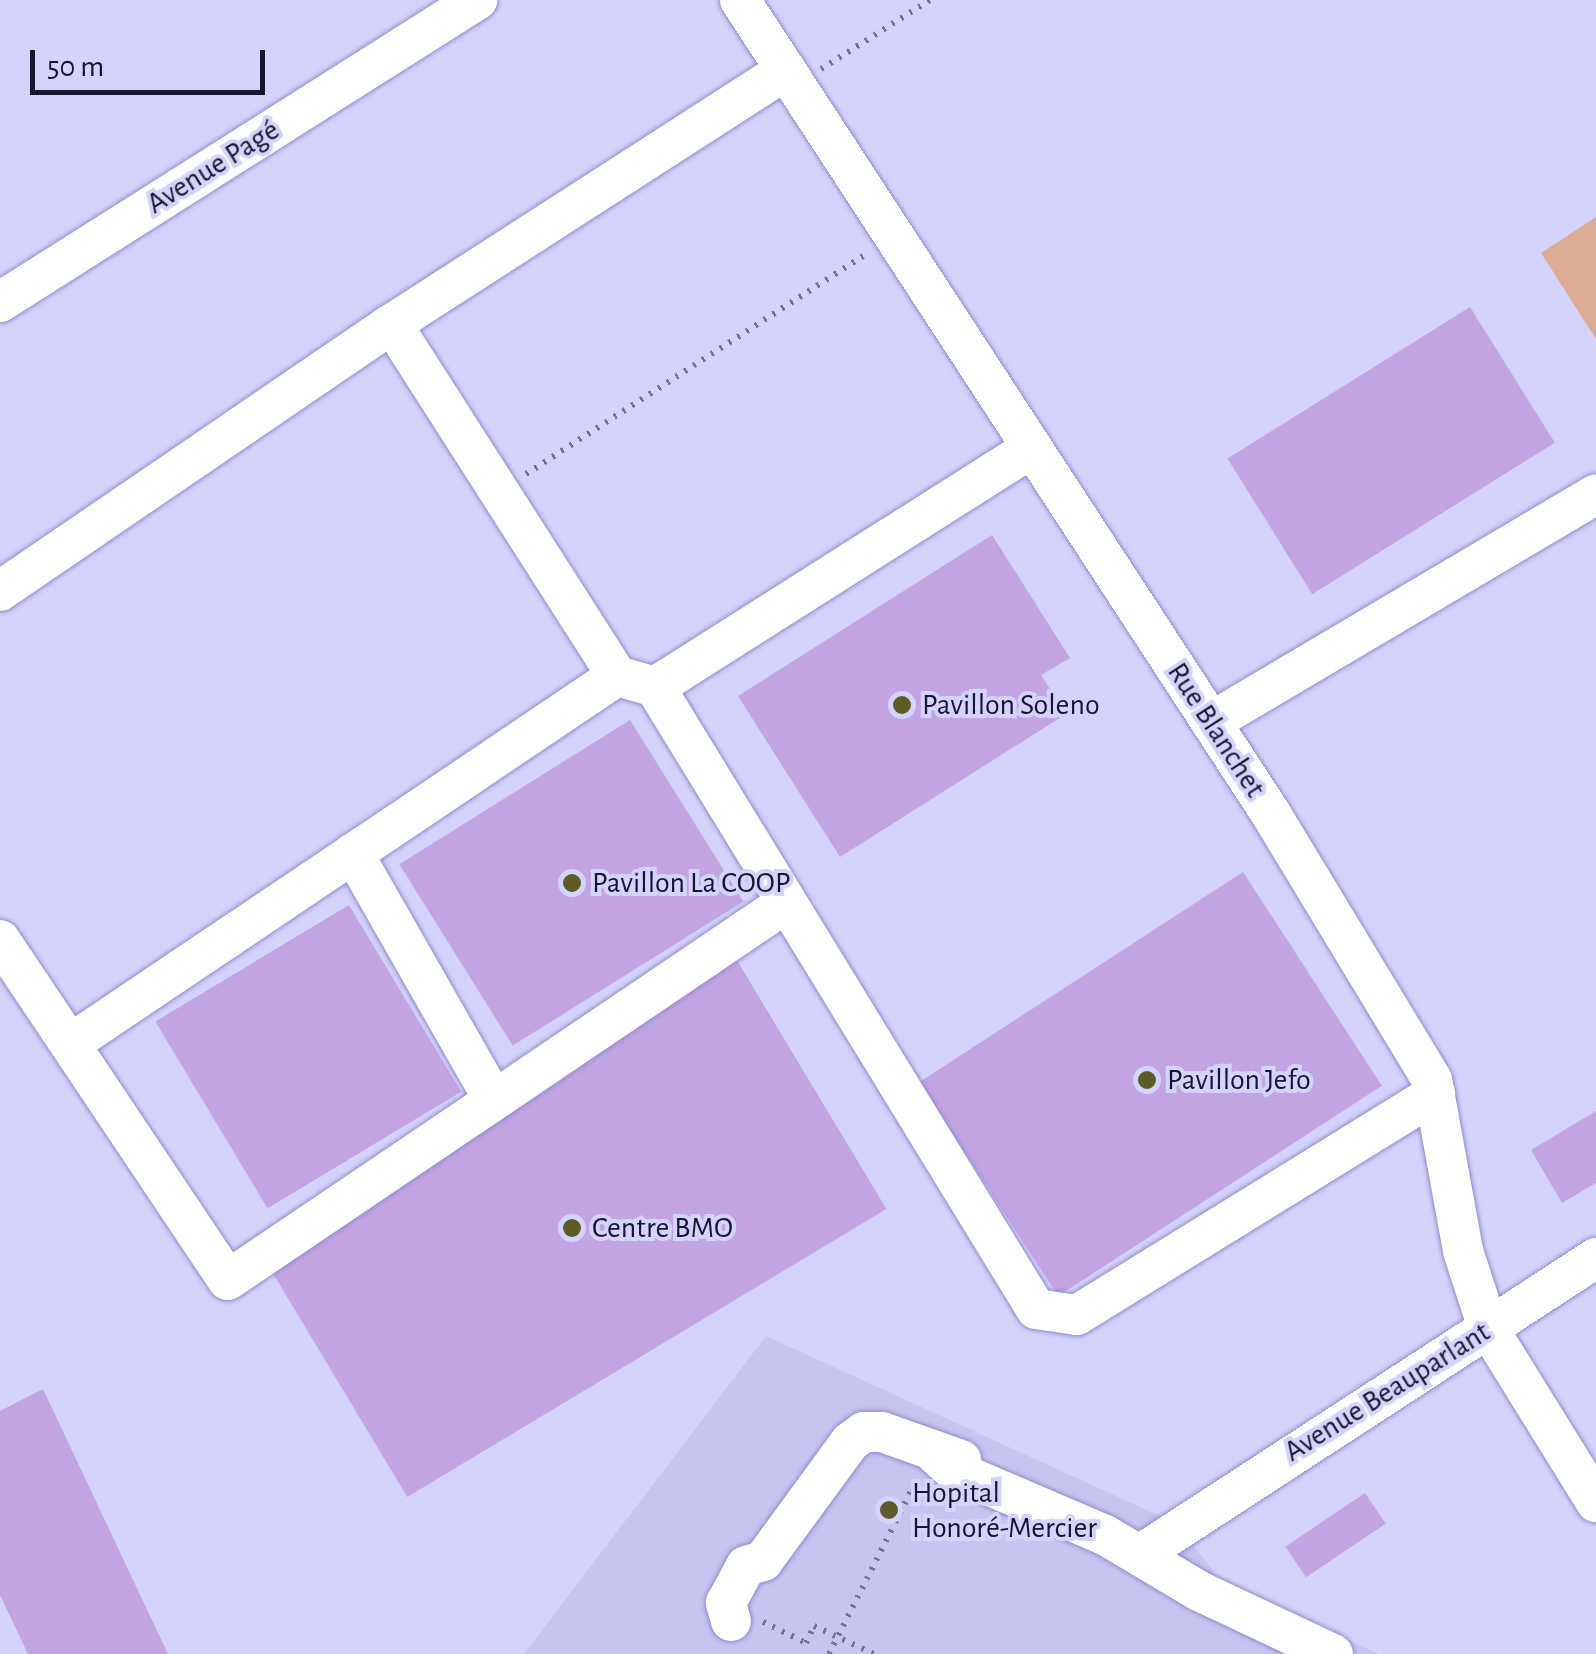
<!DOCTYPE html>
<html>
<head>
<meta charset="utf-8">
<style>
	body { margin:0 }
	#map { position:relative; width:1596px; height:1654px; overflow:hidden; background:#d4d3fc; font-family:"Alegreya Sans",sans-serif }
	div>[style] { position:absolute }
	[style*='--x'] { left:calc(var(--x)*1px); top:calc(var(--y)*1px); width:calc(var(--w)*1px); rotate:calc(var(--a)*1deg) }
	.built>* { inset:0; background:#c6c4f1 }
	.green>* { inset:0; background:#dbab94 }
	.building>* { inset:0; background:#c3a4e3; transform-origin:0 0 }
	.path>* { height:6px; margin-top:-3px; transform-origin:0; background:repeating-linear-gradient(90deg,#747292 0 2.5px,transparent 0 10.5px) }
	.roads { filter:drop-shadow(0 0 2px #908bcb) drop-shadow(0 0 2px #908bcb) }
	.minor>* { height:40px; margin:-20px; padding:0 20px; transform-origin:20px; border-radius:20px; background:#fff }
	.dots>* { width:28px; height:28px; translate:-50% -50%; box-sizing:border-box; border:5px solid #d4d3fc; border-radius:50% }
	span { translate:-50% -50%; white-space:nowrap; text-align:center; line-height:1.15; -webkit-text-stroke:8px #d4d3fc; paint-order:stroke }
	.street-label { font-size:30px; color:#18152e }
	.poi-label { font-size:30px; color:#18152e }
	.left { translate:0 -50%; text-align:left }
	.scale { position:absolute; left:30px; top:50px; width:235px; height:45px; box-sizing:border-box; border:5px solid #18152e; border-top:0; padding-left:12px; font-size:30px; line-height:35px; white-space:nowrap; color:#18152e; -webkit-text-stroke:8px #d4d3fc; paint-order:stroke }
</style>
</head>
<body>
<div id="map">
	<div class="built">
		<i style="clip-path:polygon(766px 1336px,1177px 1524px,1222px 1583px,1378px 1654px,524px 1654px)"></i>
	</div>
	<div class="green">
		<i style="clip-path:polygon(1596px 217px,1596px 339px,1541px 253px)"></i>
	</div>
	<div class="building">
		<i style="left:1470px;top:307px;width:160px;height:286px;rotate:58deg"></i>
		<i style="clip-path:polygon(992px 535px,1070px 658px,1041px 675px,1066px 714px,840px 857px,738px 696px)"></i>
		<i style="left:630px;top:720px;width:214px;height:272px;rotate:58deg"></i>
		<i style="left:1243px;top:872px;width:255px;height:386px;rotate:57deg"></i>
		<i style="left:349px;top:905px;width:218px;height:226px;rotate:59deg"></i>
		<i style="left:735px;top:957px;width:294px;height:559px;rotate:59deg"></i>
		<i style="clip-path:polygon(1596px 1111px,1596px 1183px,1562px 1203px,1531px 1150px)"></i>
		<i style="clip-path:polygon(43px 1389px,168px 1654px,28px 1654px,0 1595px,0 1411px)"></i>
		<i style="left:1365px;top:1493px;width:37px;height:96px;rotate:56deg"></i>
	</div>
	<div class="path">
		<i style="--x:821;--y:69;--w:129;--a:-32.3"></i>
		<i style="--x:526;--y:474;--w:407;--a:-32.9"></i>
		<i style="--x:763;--y:1622;--w:48;--a:26"></i>
		<i style="--x:806;--y:1643;--w:19;--a:-65"></i>
		<i style="--x:814;--y:1626;--w:66;--a:25"></i>
		<i style="--x:829;--y:1654;--w:194;--a:-63.3"></i>
	</div>
	<div class="roads">
		<div class="minor">
			<i style="--x:740;--y:0;--w:972;--a:56.88"></i>
			<i style="--x:1271;--y:814;--w:311;--a:58.8"></i>
			<i style="--x:1432;--y:1080;--w:174;--a:79.7"></i>
			<i style="--x:1463;--y:1251;--w:81;--a:72"></i>
			<i style="--x:1488;--y:1328;--w:205;--a:58.2"></i>
			<i style="--x:786;--y:70;--w:469;--a:147.2"></i>
			<i style="--x:392;--y:324;--w:418;--a:57.4"></i>
			<i style="--x:617;--y:676;--w:40;--a:16"></i>
			<i style="--x:655;--y:687;--w:729;--a:58.51"></i>
			<i style="--x:1036;--y:1309;--w:41;--a:8.3"></i>
			<i style="--x:1077;--y:1315;--w:421;--a:-31.7"></i>
			<i style="--x:0;--y:302;--w:565;--a:-32.34"></i>
			<i style="--x:0;--y:591;--w:474;--a:-34.3"></i>
			<i style="--x:655;--y:687;--w:446;--a:-32.4"></i>
			<i style="--x:1211;--y:722;--w:447;--a:-30.6"></i>
			<i style="--x:353;--y:853;--w:284;--a:60.3"></i>
			<i style="--x:0;--y:940;--w:409;--a:56.2"></i>
			<i style="--x:228;--y:1280;--w:673;--a:-34.04"></i>
			<i style="--x:70;--y:1044;--w:659;--a:-33.93"></i>
			<i style="--x:936;--y:1455;--w:23;--a:41"></i>
			<i style="--x:953;--y:1470;--w:165;--a:23.2"></i>
			<i style="--x:1105;--y:1535;--w:109;--a:30.8"></i>
			<i style="--x:1199;--y:1591;--w:148;--a:25.2"></i>
			<i style="--x:1141;--y:1554;--w:543;--a:-33.05"></i>
			<i style="--x:731;--y:1621;--w:19;--a:-106"></i>
			<i style="--x:726;--y:1603;--w:42;--a:-61.6"></i>
			<i style="--x:746;--y:1566;--w:18;--a:-16"></i>
			<i style="--x:763;--y:1561;--w:147;--a:-53.8"></i>
			<i style="--x:850;--y:1442;--w:17;--a:-36"></i>
			<i style="--x:864;--y:1432;--w:18;--a:0"></i>
			<i style="--x:882;--y:1432;--w:84;--a:19.5"></i>
		</div>
	</div>
	<div class="dots">
		<i style="left:902px;top:705px;background:#5d5b28"></i>
		<i style="left:572px;top:883px;background:#5d5b28"></i>
		<i style="left:1147px;top:1080px;background:#5d5b28"></i>
		<i style="left:572px;top:1228px;background:#5d5b28"></i>
		<i style="left:889px;top:1510px;background:#5d5b28"></i>
	</div>
	<div class="street-label">
		<span style="left:213px;top:167px;rotate:-32deg">Avenue Pagé</span>
		<span style="left:1216px;top:730px;rotate:57deg">Rue Blanchet</span>
		<span style="left:1387px;top:1392px;rotate:-32deg">Avenue Beauparlant</span>
	</div>
	<div class="poi-label">
		<span class="left" style="left:922px;top:705px">Pavillon Soleno</span>
		<span class="left" style="left:592px;top:883px">Pavillon La COOP</span>
		<span class="left" style="left:1167px;top:1080px">Pavillon Jefo</span>
		<span class="left" style="left:592px;top:1228px">Centre BMO</span>
		<span class="left" style="left:912px;top:1510px">Hopital<br>Honoré-Mercier</span>
	</div>
	<div class="scale">50 m</div>
</div>
</body>
</html>
